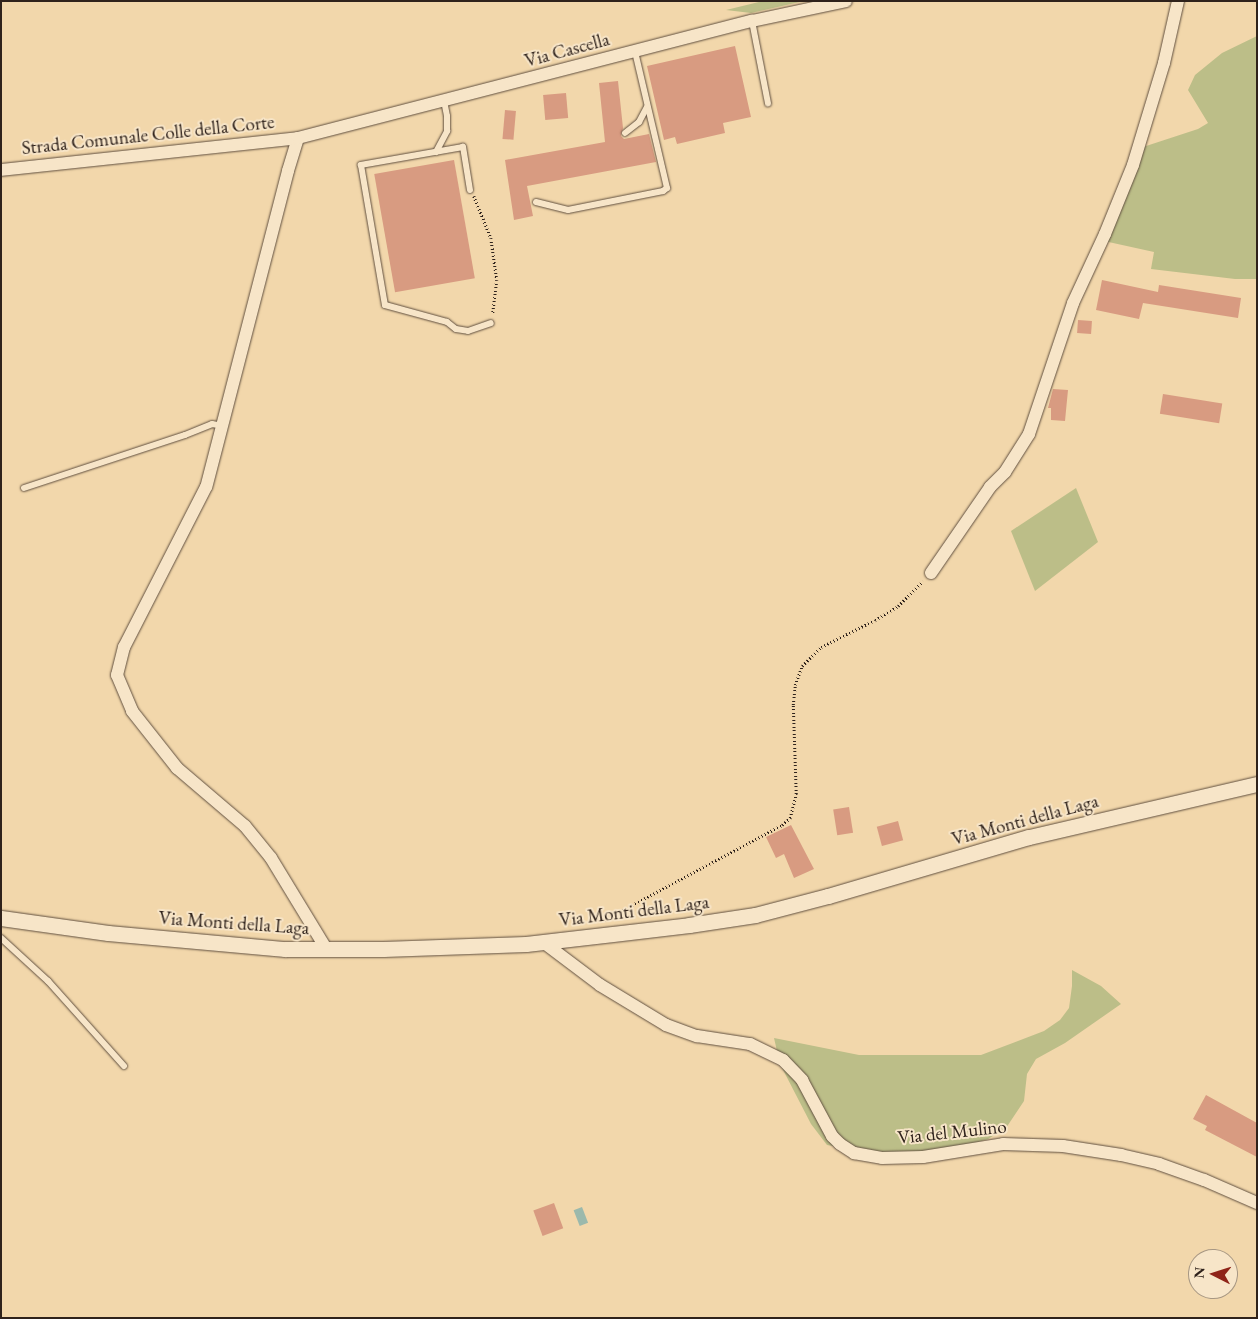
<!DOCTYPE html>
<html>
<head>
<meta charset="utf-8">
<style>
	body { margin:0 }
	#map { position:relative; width:1258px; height:1319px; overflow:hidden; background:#f2d7ab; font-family:"EB Garamond",serif }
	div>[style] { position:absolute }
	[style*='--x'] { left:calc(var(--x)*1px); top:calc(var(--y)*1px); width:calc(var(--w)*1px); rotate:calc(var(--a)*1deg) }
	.green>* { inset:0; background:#bcbe88 }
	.water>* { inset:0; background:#9bb9ac; transform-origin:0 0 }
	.building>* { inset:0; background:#d89b81; transform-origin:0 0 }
	.path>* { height:2.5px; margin-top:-1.25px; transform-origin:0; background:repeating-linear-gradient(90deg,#2f221b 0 1px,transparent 0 3.5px) }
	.roads { filter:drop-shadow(0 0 1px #604f3f) drop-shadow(0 0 1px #604f3f) }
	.service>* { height:6px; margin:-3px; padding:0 3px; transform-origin:3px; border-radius:3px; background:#f7e5c8 }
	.minor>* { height:12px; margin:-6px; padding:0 6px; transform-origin:6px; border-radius:6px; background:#f7e5c8 }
	.tertiary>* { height:15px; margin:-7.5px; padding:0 7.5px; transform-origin:7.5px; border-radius:7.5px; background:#f7e5c8 }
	span { translate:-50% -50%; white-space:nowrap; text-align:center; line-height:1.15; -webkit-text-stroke:4px #f7e5c8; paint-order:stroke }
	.street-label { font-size:19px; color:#2f221b }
	.frame { position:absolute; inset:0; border:2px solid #2f221b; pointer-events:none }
	.north { position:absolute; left:1188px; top:1249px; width:50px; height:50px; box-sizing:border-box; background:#f7e5c8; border:1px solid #a79783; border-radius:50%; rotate:275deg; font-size:14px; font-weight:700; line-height:20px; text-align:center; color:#2f221b }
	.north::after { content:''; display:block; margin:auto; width:18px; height:22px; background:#8f2418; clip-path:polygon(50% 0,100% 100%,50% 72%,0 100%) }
</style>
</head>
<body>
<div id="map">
	<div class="green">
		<i style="clip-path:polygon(763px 1px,804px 1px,751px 13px,726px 10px)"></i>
		<i style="clip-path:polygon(1257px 36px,1257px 279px,1235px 279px,1151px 269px,1154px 252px,1104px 241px,1140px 148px,1198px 129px,1208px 123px,1188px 90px,1195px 75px,1222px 53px)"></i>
		<i style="clip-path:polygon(1076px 488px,1098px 542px,1035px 591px,1011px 531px)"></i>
		<i style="clip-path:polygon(1072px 970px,1101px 986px,1121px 1004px,1065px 1043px,1036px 1059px,1027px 1074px,1024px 1101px,1006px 1128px,988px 1139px,940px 1154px,883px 1155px,827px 1145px,811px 1124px,780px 1064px,774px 1038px,859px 1055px,981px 1055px,1044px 1031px,1060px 1020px,1069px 1008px,1072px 986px)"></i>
	</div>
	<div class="water">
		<i style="left:582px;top:1207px;width:17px;height:9px;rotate:69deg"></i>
	</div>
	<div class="building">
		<i style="clip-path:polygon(735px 46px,751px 117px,723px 123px,725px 133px,677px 144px,675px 137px,664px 140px,647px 66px)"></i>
		<i style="clip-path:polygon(618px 81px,623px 128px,621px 136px,624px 139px,649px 134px,656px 162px,527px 186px,533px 216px,514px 220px,505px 160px,605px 142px,599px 83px)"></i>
		<i style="left:566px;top:93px;width:25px;height:23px;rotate:85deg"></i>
		<i style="left:505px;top:110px;width:11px;height:29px;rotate:5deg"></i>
		<i style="left:454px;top:160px;width:120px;height:81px;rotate:80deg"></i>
		<i style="clip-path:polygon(1102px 280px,1158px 292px,1159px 285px,1241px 298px,1238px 318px,1143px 303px,1139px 319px,1096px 310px)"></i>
		<i style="left:1078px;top:320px;width:14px;height:13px;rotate:4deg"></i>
		<i style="clip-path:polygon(1053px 389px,1068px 390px,1065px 421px,1051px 420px,1051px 408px,1048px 408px)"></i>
		<i style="left:1163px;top:394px;width:60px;height:20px;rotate:9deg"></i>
		<i style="left:849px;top:807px;width:26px;height:16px;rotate:81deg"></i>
		<i style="left:898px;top:821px;width:20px;height:22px;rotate:75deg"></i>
		<i style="clip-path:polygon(791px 825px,814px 869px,794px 878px,784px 854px,776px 858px,766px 837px)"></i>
		<i style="clip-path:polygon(1206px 1095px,1257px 1123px,1257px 1157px,1205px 1130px,1207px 1126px,1193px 1119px)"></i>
		<i style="left:554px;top:1203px;width:27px;height:22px;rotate:70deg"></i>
	</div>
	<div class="path">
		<i style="--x:474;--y:196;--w:45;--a:68"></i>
		<i style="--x:491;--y:238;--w:42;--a:81.9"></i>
		<i style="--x:497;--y:280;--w:34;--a:97"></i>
		<i style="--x:604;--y:920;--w:202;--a:-28.1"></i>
		<i style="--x:782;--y:825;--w:11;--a:-41"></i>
		<i style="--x:790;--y:818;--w:25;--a:-76"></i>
		<i style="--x:796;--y:794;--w:89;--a:-91.9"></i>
		<i style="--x:793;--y:705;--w:20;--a:-84"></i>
		<i style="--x:795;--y:685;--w:20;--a:-70"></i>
		<i style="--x:802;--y:666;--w:27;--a:-45"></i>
		<i style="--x:821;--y:647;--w:60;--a:-26.6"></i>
		<i style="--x:875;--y:620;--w:27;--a:-31"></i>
		<i style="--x:898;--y:606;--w:35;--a:-45"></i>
	</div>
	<div class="roads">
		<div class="service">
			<i style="--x:752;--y:21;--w:84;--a:79"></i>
			<i style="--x:625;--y:133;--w:18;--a:-38"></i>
			<i style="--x:639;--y:122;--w:17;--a:-62"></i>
			<i style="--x:436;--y:152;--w:24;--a:-62"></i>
			<i style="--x:447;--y:131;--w:15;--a:-90"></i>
			<i style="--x:447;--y:116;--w:15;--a:-101"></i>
			<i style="--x:470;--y:190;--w:44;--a:-99.2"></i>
			<i style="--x:463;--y:147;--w:104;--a:170"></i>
			<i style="--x:361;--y:165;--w:142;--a:80.3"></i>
			<i style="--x:385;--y:305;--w:64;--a:15.3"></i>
			<i style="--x:447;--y:322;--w:11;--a:38"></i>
			<i style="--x:456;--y:329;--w:12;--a:9"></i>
			<i style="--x:468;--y:331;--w:24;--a:-19"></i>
			<i style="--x:536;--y:202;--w:33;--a:14"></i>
			<i style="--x:568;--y:210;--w:97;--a:-11.3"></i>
			<i style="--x:663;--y:191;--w:5;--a:-37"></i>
			<i style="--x:667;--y:188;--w:140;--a:-103.2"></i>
			<i style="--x:24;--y:488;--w:169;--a:-18.2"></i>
			<i style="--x:185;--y:435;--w:29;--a:-22"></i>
			<i style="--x:212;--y:424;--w:11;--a:10"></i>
			<i style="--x:1;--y:938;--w:64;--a:42.5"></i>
			<i style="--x:48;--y:981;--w:114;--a:48.2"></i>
		</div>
		<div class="minor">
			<i style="--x:298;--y:138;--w:34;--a:107"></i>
			<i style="--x:288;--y:171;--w:326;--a:104.5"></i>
			<i style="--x:206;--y:487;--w:180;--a:117.1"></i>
			<i style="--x:124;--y:647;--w:29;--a:104"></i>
			<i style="--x:117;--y:675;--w:39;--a:67"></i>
			<i style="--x:132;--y:711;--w:73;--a:51.7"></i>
			<i style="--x:177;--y:768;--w:89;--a:40.5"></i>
			<i style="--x:245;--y:826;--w:41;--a:50.9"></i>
			<i style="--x:271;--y:858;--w:108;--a:58.7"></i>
			<i style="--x:1;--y:170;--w:299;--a:-6.1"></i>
			<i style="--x:298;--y:138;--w:469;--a:-14.5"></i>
			<i style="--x:752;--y:21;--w:96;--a:-12"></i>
			<i style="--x:931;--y:573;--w:104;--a:-55.5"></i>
			<i style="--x:990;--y:487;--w:21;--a:-45"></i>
			<i style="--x:1005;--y:472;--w:45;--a:-57.7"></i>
			<i style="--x:1029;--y:434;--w:138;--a:-71.4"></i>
			<i style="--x:1073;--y:303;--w:76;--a:-65.1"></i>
			<i style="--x:1105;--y:234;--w:74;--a:-67.9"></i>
			<i style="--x:1133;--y:165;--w:107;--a:-73.1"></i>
			<i style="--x:1164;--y:63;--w:64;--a:-77.3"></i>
			<i style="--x:543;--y:942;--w:71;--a:37"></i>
			<i style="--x:600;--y:985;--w:77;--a:31.2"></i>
			<i style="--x:666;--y:1025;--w:33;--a:20"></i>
			<i style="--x:697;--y:1036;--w:54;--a:8.6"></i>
			<i style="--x:750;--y:1044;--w:37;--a:26"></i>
			<i style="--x:783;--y:1060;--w:28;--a:46"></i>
			<i style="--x:802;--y:1080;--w:64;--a:61.8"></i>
			<i style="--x:832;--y:1136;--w:11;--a:45"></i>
			<i style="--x:840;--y:1144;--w:17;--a:33"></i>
			<i style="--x:854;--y:1153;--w:28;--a:10"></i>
			<i style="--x:882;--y:1158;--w:41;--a:-1.4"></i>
			<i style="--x:923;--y:1157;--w:81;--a:-9.2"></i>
			<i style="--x:1003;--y:1144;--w:60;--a:1.9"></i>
			<i style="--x:1063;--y:1146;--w:59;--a:8.8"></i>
			<i style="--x:1121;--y:1155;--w:39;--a:13"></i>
			<i style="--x:1159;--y:1164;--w:48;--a:19.6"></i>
			<i style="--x:1204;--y:1180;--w:58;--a:23.5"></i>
		</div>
		<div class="tertiary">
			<i style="--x:1;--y:918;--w:108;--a:8"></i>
			<i style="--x:108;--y:933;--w:178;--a:5.2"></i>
			<i style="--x:285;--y:949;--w:98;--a:0"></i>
			<i style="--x:383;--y:949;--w:143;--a:-2"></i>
			<i style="--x:526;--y:944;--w:164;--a:-6.6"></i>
			<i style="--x:689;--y:925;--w:67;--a:-8.6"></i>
			<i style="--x:755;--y:915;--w:75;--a:-14.6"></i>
			<i style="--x:828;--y:896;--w:209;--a:-16.4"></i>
			<i style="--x:1029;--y:837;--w:234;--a:-13.1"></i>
		</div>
	</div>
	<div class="street-label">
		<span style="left:567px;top:50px;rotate:-15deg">Via Cascella</span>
		<span style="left:148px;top:135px;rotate:-6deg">Strada Comunale Colle della Corte</span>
		<span style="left:1025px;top:820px;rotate:-15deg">Via Monti della Laga</span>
		<span style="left:634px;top:911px;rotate:-7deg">Via Monti della Laga</span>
		<span style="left:234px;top:923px;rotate:4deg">Via Monti della Laga</span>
		<span style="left:952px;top:1132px;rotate:-6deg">Via del Mulino</span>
	</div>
	<div class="frame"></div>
	<div class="north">N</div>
</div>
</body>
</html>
